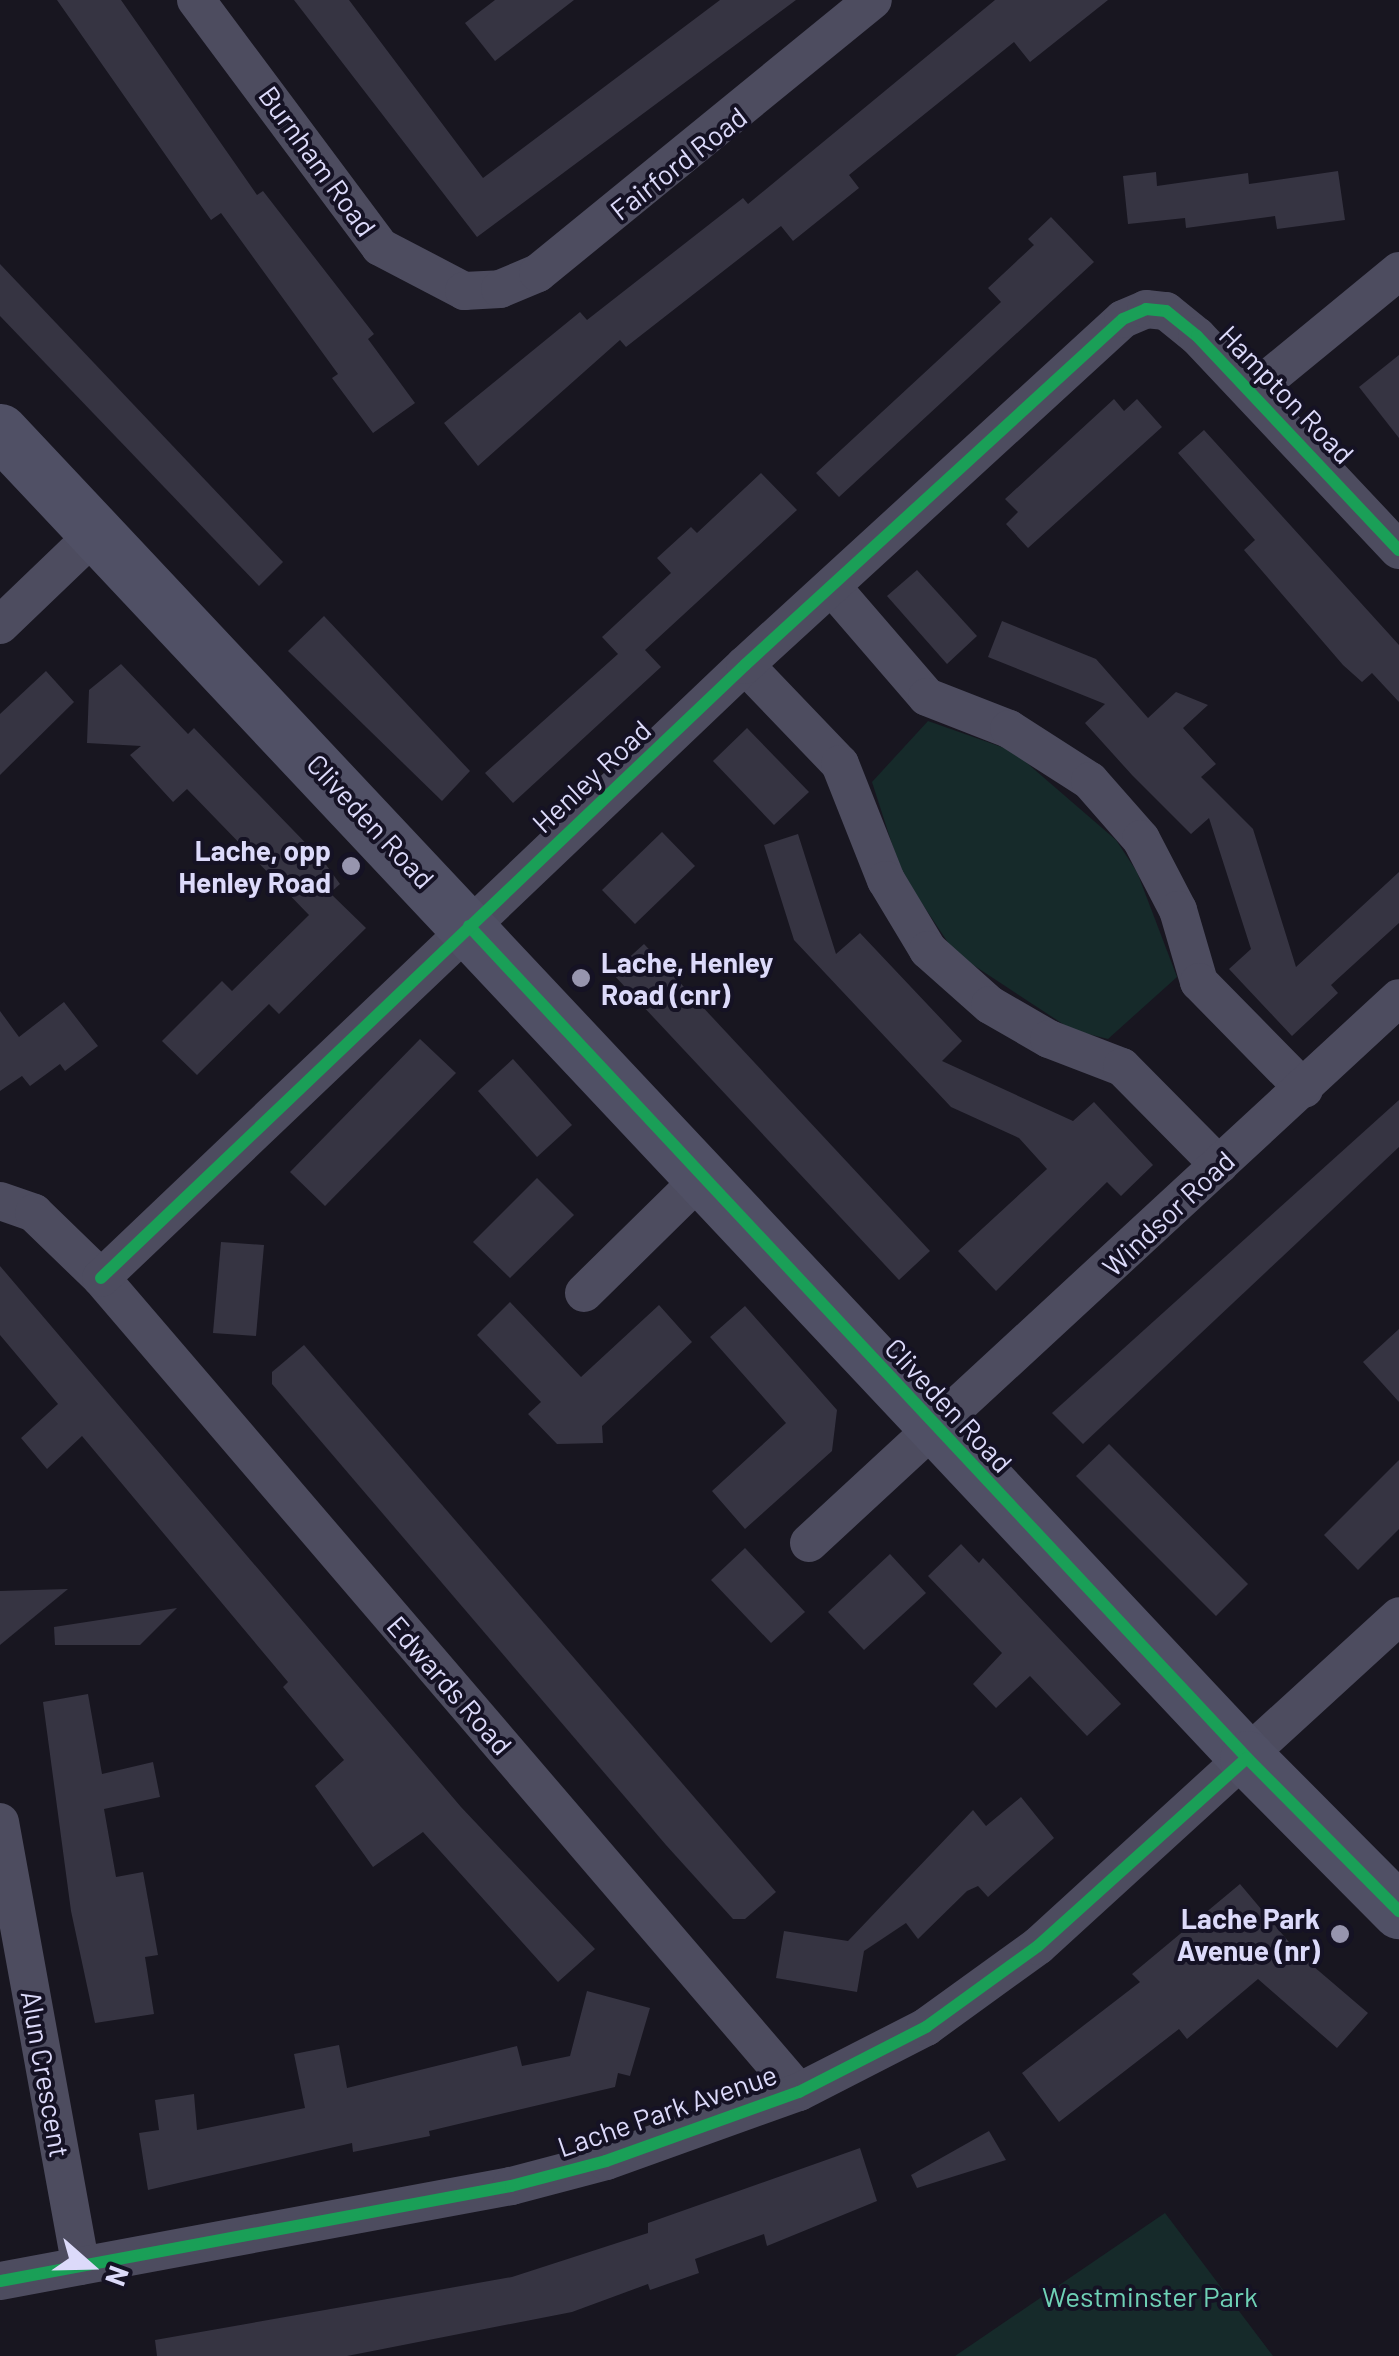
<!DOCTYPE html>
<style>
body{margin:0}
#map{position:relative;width:1399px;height:2356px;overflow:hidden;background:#181620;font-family:Barlow,sans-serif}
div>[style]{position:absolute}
.green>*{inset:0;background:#162a2a}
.building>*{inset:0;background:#363442}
.street>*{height:38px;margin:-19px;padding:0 19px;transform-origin:19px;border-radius:19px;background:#4d4c5f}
.secondary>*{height:55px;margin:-27.5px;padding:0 27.5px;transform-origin:27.5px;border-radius:27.5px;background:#505065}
.cycleway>*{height:12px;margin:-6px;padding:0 6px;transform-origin:6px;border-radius:6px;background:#1a9f57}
.dots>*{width:28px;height:28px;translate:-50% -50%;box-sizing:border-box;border:5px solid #151224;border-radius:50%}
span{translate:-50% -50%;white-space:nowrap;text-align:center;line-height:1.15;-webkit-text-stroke:8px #151224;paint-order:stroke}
.street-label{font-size:28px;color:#dcdafa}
.poi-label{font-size:28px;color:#dcdafa;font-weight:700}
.right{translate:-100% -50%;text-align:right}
.left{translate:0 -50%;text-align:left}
.park-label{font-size:28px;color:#6fd1b6}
.north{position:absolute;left:40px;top:2216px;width:100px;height:100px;-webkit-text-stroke:8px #151224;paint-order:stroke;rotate:110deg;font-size:28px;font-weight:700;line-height:40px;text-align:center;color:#dcdafa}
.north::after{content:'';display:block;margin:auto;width:35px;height:45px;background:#dcdafa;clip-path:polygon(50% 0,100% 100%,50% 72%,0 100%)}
</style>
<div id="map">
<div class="green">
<div style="clip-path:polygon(928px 721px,1013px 751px,1116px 840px,1137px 872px,1177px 977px,1108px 1039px,1072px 1030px,955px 953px,901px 872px,872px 782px)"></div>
<div style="clip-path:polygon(1165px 2213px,1273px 2356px,955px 2356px)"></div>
</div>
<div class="building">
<div style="clip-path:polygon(57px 0,121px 0,257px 195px,263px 191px,374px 334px,368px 339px,415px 403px,373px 433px,332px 378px,338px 374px,221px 213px,211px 220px)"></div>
<div style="clip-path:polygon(294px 0,349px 0,483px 178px,720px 0,796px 0,477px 237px)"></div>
<div style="clip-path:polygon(495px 0,574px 0,495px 61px,465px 23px)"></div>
<div style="clip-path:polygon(995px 0,1108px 0,1030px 62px,1014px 42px,849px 175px,859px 188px,793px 241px,781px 226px,626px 347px,620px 340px,478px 466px,444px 423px,580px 312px,587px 320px,743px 198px,748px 204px)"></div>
<div style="clip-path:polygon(1338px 171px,1345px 220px,1277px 229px,1275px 216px,1186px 228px,1185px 218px,1128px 224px,1123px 176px,1156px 172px,1157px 186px,1248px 173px,1249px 184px)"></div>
<div style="clip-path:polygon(1051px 217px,1094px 262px,839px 497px,816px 473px,1001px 302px,988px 288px,1034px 245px,1028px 239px)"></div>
<div style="clip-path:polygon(0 264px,283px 562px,259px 586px,0 316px)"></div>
<div style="clip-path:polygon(1399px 355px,1399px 438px,1359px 387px)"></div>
<div style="clip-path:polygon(1114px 399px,1124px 411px,1137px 399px,1162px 427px,1028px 548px,1006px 524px,1018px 512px,1005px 499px)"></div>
<div style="clip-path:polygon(1204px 430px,1399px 645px,1399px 702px,1372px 673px,1362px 682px,1343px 665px,1244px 550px,1255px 540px,1178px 453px)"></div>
<div style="clip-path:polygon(761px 473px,797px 510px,645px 650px,661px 667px,513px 803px,485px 773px,618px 654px,602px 637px,671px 573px,657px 558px,691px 527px,697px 533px)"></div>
<div style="clip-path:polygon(917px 570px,977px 636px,947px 664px,887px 596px)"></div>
<div style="clip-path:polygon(324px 616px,470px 771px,442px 801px,288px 651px)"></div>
<div style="clip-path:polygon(1002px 621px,1096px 659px,1148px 718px,1176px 692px,1208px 705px,1183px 728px,1216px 764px,1201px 777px,1253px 829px,1296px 967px,1399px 872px,1399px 923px,1331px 985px,1338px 993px,1292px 1036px,1229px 969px,1251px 949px,1209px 818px,1191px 834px,1132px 775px,1085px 723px,1105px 704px,988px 657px)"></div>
<div style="clip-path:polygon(121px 664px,188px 734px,194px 728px,324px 862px,340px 884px,330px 893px,366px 928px,279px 1014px,269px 1004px,197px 1075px,162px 1041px,222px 981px,232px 991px,309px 915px,187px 789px,173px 802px,130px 755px,141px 746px,87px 743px,89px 690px)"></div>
<div style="clip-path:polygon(46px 671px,74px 702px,0 775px,0 714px)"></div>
<div style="clip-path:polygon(747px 728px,809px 792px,774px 825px,713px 761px)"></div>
<div style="clip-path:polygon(662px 832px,695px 866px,635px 924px,602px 890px)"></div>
<div style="clip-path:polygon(798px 834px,836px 954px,860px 933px,962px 1041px,942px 1061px,1073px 1121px,1094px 1102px,1153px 1165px,1121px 1196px,1107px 1182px,996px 1291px,958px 1251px,1047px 1169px,1019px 1138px,951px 1107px,794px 940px,764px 845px)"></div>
<div style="clip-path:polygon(644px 944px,930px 1251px,899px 1280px,612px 973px)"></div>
<div style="clip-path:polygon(64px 1002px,98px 1046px,65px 1071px,60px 1064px,30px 1086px,22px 1076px,0 1091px,0 1011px,19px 1037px)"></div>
<div style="clip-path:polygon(420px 1039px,456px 1073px,325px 1206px,290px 1172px)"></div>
<div style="clip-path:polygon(513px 1059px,572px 1125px,537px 1157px,478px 1091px)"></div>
<div style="clip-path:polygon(1399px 1100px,1399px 1147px,1083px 1444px,1052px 1413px)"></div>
<div style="clip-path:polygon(537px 1178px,574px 1215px,510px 1278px,473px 1242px)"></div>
<div style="clip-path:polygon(221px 1242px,264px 1245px,256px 1336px,213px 1333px)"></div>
<div style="clip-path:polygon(0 1266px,461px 1807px,595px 1949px,558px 1982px,423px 1832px,373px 1867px,315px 1786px,344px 1760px,283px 1687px,288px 1682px,82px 1436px,47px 1469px,21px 1438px,58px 1404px,0 1335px)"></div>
<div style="clip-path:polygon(510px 1302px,581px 1377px,659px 1305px,692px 1342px,602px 1426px,603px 1443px,557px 1444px,528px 1414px,541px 1402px,477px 1335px)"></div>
<div style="clip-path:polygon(745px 1306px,837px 1410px,832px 1451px,745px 1529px,712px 1491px,786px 1423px,710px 1337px)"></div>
<div style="clip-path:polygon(1399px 1329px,1399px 1402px,1363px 1362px)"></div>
<div style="clip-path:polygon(304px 1345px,776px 1892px,745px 1919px,733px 1919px,666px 1845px,272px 1384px,272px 1372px)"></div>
<div style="clip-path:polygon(1109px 1444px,1248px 1584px,1216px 1616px,1076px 1476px)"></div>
<div style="clip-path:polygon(1399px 1460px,1399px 1529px,1358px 1570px,1324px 1535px)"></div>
<div style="clip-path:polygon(961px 1544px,979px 1563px,983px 1558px,1121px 1704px,1087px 1736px,1030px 1676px,996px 1708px,973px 1684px,1002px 1653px,928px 1576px)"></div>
<div style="clip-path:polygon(745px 1548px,805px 1612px,771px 1643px,711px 1580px)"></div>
<div style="clip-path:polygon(890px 1554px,926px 1593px,864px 1650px,828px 1612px)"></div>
<div style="clip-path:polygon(68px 1589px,0 1645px,0 1591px)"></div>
<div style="clip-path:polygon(177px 1608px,140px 1645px,55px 1645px,54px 1627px)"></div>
<div style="clip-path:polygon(88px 1694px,102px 1774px,153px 1762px,160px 1797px,104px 1809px,116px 1877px,143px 1872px,158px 1955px,145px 1957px,154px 2014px,95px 2023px,71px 1911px,43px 1702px)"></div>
<div style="clip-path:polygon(1021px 1797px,1054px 1838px,988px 1897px,978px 1886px,967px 1891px,918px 1939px,906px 1923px,864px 1951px,857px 1992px,776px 1978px,784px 1931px,848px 1941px,973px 1810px,986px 1826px)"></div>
<div style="clip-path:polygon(1240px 1884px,1299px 1954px,1368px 2013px,1337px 2048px,1258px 1979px,1187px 2039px,1179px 2029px,1059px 2122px,1022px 2073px,1140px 1982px,1132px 1974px)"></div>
<div style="clip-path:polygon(587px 1991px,650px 2008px,630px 2076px,618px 2073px,615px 2087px,429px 2131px,430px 2136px,353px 2152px,352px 2143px,148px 2190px,139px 2133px,159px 2130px,155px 2100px,194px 2094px,197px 2130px,305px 2108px,294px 2054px,339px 2045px,347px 2088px,517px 2046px,522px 2066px,570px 2056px)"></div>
<div style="clip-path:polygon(989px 2131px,1006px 2160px,917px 2188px,911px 2175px)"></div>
<div style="clip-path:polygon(860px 2148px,877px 2201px,767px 2246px,764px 2234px,695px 2259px,699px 2273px,650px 2290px,648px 2284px,572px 2312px,347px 2356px,157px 2356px,155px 2340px,512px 2277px,648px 2233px,648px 2223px)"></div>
</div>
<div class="street">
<div style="left:196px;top:0;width:308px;rotate:53.3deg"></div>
<div style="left:380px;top:247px;width:95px;rotate:27.6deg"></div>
<div style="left:464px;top:291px;width:36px;rotate:-3deg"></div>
<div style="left:500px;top:289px;width:41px;rotate:-22.8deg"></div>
<div style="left:538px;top:273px;width:432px;rotate:-39.2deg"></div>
<div style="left:1253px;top:391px;width:189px;rotate:-39.4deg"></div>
<div style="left:832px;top:587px;width:145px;rotate:49.2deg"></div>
<div style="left:927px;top:697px;width:88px;rotate:21.3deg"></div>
<div style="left:1009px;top:729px;width:96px;rotate:32.7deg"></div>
<div style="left:1090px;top:781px;width:77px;rotate:48.7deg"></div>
<div style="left:1141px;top:839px;width:80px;rotate:62.5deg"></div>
<div style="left:1178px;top:910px;width:75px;rotate:73.7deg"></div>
<div style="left:1199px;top:982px;width:150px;rotate:45.5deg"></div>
<div style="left:0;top:625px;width:133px;rotate:-43.8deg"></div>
<div style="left:745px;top:665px;width:137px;rotate:46.2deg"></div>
<div style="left:840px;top:764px;width:125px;rotate:68.4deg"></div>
<div style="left:886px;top:880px;width:82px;rotate:59deg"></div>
<div style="left:928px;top:950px;width:83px;rotate:41.6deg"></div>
<div style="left:990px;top:1005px;width:68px;rotate:30deg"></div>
<div style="left:1049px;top:1039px;width:78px;rotate:21deg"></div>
<div style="left:1122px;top:1067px;width:138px;rotate:45.3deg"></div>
<div style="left:0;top:1201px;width:36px;rotate:19deg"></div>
<div style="left:34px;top:1213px;width:93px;rotate:44.1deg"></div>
<div style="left:101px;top:1278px;width:1072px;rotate:49.39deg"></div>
<div style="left:101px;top:1278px;width:889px;rotate:-43.59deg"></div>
<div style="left:745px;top:665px;width:512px;rotate:-42.47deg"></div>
<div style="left:1123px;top:319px;width:25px;rotate:-23deg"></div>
<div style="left:1146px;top:309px;width:20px;rotate:6deg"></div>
<div style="left:1166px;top:311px;width:40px;rotate:39deg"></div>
<div style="left:1197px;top:336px;width:294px;rotate:46.7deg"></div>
<div style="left:584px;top:1293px;width:163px;rotate:-44.5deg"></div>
<div style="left:809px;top:1543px;width:803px;rotate:-42.73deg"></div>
<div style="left:0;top:1822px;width:451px;rotate:79.7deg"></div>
<div style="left:0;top:2281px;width:520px;rotate:-10.53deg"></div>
<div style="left:511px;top:2186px;width:98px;rotate:-14.7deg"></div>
<div style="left:606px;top:2161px;width:205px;rotate:-19.7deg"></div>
<div style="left:799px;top:2092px;width:143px;rotate:-27.1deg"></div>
<div style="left:926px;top:2027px;width:138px;rotate:-35.9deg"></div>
<div style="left:1038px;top:1946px;width:489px;rotate:-42.4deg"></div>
</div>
<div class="secondary">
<div style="left:0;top:431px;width:1821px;rotate:46.78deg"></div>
<div style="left:1247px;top:1758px;width:216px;rotate:45.2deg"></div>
</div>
<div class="cycleway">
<div style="left:469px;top:926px;width:1139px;rotate:46.92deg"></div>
<div style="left:1247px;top:1758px;width:216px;rotate:45.2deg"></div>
<div style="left:101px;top:1278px;width:889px;rotate:-43.59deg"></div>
<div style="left:745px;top:665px;width:512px;rotate:-42.47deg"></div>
<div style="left:1123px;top:319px;width:25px;rotate:-23deg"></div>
<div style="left:1146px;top:309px;width:20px;rotate:6deg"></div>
<div style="left:1166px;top:311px;width:40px;rotate:39deg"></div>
<div style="left:1197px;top:336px;width:294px;rotate:46.7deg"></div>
<div style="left:0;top:2281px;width:520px;rotate:-10.53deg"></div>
<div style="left:511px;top:2186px;width:98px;rotate:-14.7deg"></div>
<div style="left:606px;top:2161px;width:205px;rotate:-19.7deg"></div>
<div style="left:799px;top:2092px;width:143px;rotate:-27.1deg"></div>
<div style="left:926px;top:2027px;width:138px;rotate:-35.9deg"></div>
<div style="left:1038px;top:1946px;width:281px;rotate:-42deg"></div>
</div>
<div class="dots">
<div style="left:351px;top:866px;background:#9795ae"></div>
<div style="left:581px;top:978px;background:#9795ae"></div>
<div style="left:1340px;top:1934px;background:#9795ae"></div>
</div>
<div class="street-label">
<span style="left:318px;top:161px;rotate:54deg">Burnham Road</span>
<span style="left:678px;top:163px;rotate:-38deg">Fairford Road</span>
<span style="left:1287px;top:394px;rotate:46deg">Hampton Road</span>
<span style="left:591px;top:776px;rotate:-43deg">Henley Road</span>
<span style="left:371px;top:821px;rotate:47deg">Cliveden Road</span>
<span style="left:1168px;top:1213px;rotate:-43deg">Windsor Road</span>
<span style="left:949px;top:1405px;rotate:47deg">Cliveden Road</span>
<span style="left:450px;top:1685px;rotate:49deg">Edwards Road</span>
<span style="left:46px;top:2074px;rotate:80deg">Alun Crescent</span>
<span style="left:667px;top:2110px;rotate:-19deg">Lache Park Avenue</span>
</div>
<div class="poi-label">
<span class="right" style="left:331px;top:866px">Lache, opp<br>Henley Road</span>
<span class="left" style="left:601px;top:978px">Lache, Henley<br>Road (cnr)</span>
<span class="right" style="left:1320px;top:1934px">Lache Park<br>Avenue (nr)</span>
</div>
<div class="park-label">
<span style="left:1150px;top:2296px">Westminster Park</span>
</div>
<div class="north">N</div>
</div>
